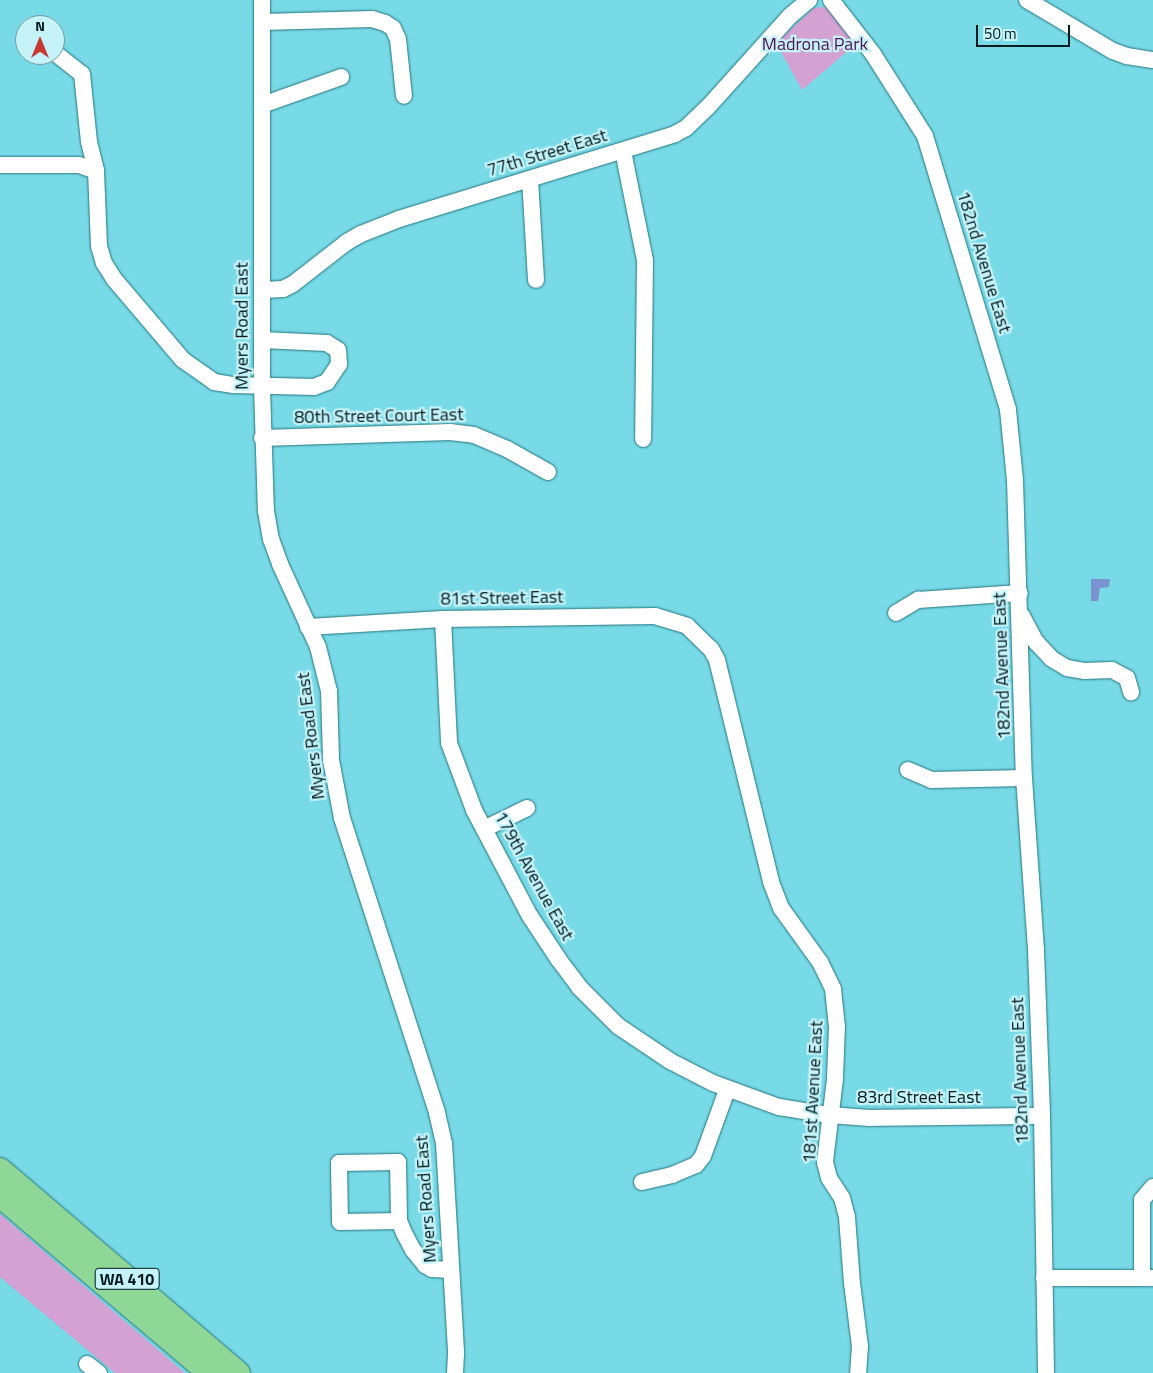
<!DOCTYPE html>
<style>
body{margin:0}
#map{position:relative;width:1153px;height:1373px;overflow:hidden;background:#78dae7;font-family:"Titillium Web",sans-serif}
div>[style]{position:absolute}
.green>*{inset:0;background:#d3a1d2}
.water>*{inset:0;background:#7a93d0}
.roads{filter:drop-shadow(0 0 1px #27757e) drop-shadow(0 0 1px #27757e)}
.minor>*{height:16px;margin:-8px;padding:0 8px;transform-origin:8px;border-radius:8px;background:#fff}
.highway>*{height:24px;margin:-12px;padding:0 12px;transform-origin:12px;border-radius:12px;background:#8fd796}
span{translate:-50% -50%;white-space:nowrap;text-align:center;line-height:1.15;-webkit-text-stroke:4.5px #c5f3f9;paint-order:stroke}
.shield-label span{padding:1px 4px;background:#c5f3f9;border:1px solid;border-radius:4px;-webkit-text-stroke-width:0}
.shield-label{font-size:16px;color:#001a1e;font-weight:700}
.park-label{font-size:18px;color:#521254}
.street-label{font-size:18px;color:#001a1e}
.north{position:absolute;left:15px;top:15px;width:50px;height:50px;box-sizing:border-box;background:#c5f3f9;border:1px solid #769ca1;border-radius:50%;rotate:0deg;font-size:14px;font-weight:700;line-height:20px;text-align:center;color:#001a1e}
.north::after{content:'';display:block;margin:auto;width:18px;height:22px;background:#c73934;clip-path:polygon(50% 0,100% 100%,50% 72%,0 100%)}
.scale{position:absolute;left:976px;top:25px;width:94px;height:22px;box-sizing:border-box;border:2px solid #001a1e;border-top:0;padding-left:6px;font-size:15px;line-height:18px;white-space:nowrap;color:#001a1e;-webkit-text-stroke:4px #c5f3f9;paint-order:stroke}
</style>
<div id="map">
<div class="green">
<div style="clip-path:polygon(823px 7px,829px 8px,857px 43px,802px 90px,776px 43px,814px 8px)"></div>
<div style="clip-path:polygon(0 1214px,185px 1373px,115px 1373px,0 1277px)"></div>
</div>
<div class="water">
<div style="clip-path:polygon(1091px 579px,1110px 579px,1109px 587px,1100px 588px,1098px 601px,1091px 601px)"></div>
</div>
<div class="roads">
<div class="minor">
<div style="left:262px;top:0;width:387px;rotate:90deg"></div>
<div style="left:262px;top:387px;width:124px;rotate:88.2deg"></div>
<div style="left:266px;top:511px;width:28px;rotate:80deg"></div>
<div style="left:271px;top:539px;width:27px;rotate:70deg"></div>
<div style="left:280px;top:564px;width:91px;rotate:65.4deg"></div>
<div style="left:318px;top:647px;width:45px;rotate:76deg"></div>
<div style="left:329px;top:691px;width:69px;rotate:88.3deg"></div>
<div style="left:331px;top:760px;width:59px;rotate:79.3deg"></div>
<div style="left:342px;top:818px;width:310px;rotate:72.1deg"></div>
<div style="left:437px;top:1113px;width:31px;rotate:77deg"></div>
<div style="left:444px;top:1143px;width:211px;rotate:86.7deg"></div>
<div style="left:456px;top:1354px;width:19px;rotate:93deg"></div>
<div style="left:831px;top:0;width:68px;rotate:52.1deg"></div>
<div style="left:873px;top:54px;width:97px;rotate:57.6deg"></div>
<div style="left:925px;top:136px;width:286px;rotate:73.1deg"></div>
<div style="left:1008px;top:410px;width:70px;rotate:84.3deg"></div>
<div style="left:1015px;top:480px;width:298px;rotate:88.3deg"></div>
<div style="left:1024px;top:778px;width:172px;rotate:86deg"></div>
<div style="left:1036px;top:950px;width:166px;rotate:87.9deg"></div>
<div style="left:1042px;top:1116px;width:257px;rotate:89.1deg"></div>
<div style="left:1027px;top:0;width:100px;rotate:30.7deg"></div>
<div style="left:1113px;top:51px;width:15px;rotate:20deg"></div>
<div style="left:1127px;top:56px;width:26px;rotate:9deg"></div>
<div style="left:262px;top:22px;width:110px;rotate:-1.6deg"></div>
<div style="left:372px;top:19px;width:14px;rotate:17deg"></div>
<div style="left:385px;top:23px;width:9px;rotate:32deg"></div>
<div style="left:393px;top:28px;width:12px;rotate:66deg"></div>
<div style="left:398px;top:39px;width:57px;rotate:84deg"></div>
<div style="left:55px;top:53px;width:34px;rotate:38deg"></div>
<div style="left:82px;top:74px;width:68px;rotate:84.1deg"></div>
<div style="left:89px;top:142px;width:30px;rotate:76deg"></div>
<div style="left:96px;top:171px;width:75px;rotate:87.7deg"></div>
<div style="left:99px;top:246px;width:18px;rotate:74deg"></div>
<div style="left:104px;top:263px;width:19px;rotate:58deg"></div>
<div style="left:114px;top:279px;width:106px;rotate:49.6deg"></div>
<div style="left:183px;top:360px;width:38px;rotate:35deg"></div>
<div style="left:214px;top:382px;width:20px;rotate:9deg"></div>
<div style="left:234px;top:385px;width:80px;rotate:1.4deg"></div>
<div style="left:314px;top:387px;width:14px;rotate:-21deg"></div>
<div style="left:327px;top:382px;width:22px;rotate:-56deg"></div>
<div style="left:339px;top:364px;width:14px;rotate:-94deg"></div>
<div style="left:338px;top:350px;width:13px;rotate:-148deg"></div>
<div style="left:327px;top:343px;width:65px;rotate:-177.4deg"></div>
<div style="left:262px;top:105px;width:84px;rotate:-19.5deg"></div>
<div style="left:623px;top:151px;width:111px;rotate:78.6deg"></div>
<div style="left:645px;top:260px;width:179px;rotate:90.6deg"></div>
<div style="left:0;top:165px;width:79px"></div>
<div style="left:79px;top:165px;width:18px;rotate:19deg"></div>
<div style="left:530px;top:179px;width:101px;rotate:86.6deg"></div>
<div style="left:263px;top:290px;width:20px;rotate:-3deg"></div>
<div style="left:283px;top:289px;width:11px;rotate:-27deg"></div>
<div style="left:293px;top:284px;width:68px;rotate:-37.9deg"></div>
<div style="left:347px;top:242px;width:16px;rotate:-30deg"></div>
<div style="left:361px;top:234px;width:41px;rotate:-21.5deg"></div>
<div style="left:399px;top:219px;width:289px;rotate:-17.1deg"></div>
<div style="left:675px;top:134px;width:13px;rotate:-29deg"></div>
<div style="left:686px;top:128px;width:30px;rotate:-44deg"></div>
<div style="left:708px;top:107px;width:122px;rotate:-48deg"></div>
<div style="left:790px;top:16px;width:25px;rotate:-40deg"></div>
<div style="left:262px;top:438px;width:188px;rotate:-1.8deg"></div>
<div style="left:450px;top:432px;width:24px;rotate:7deg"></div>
<div style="left:474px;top:435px;width:36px;rotate:23deg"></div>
<div style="left:507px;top:449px;width:47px;rotate:29.3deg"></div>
<div style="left:896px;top:613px;width:26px;rotate:-31deg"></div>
<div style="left:918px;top:600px;width:102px;rotate:-3.9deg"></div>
<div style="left:1022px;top:616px;width:30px;rotate:62deg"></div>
<div style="left:1036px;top:642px;width:23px;rotate:47deg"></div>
<div style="left:1052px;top:659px;width:17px;rotate:31deg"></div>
<div style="left:1067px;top:668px;width:17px;rotate:10deg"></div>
<div style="left:1084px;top:671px;width:28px;rotate:-2deg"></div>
<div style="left:1112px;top:670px;width:17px;rotate:28deg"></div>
<div style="left:1127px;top:678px;width:15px;rotate:74deg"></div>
<div style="left:443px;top:619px;width:124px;rotate:87.2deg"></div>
<div style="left:449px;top:743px;width:72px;rotate:69.5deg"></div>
<div style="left:474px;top:810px;width:120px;rotate:62.2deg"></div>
<div style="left:530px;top:916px;width:53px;rotate:56.6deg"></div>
<div style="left:559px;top:960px;width:34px;rotate:53deg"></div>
<div style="left:579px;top:987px;width:55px;rotate:45deg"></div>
<div style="left:618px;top:1026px;width:63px;rotate:33.9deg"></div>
<div style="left:670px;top:1061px;width:48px;rotate:27.1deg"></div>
<div style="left:713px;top:1083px;width:70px;rotate:20deg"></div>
<div style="left:779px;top:1107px;width:51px;rotate:9.1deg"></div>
<div style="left:829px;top:1115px;width:41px;rotate:4.2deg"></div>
<div style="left:870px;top:1118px;width:172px;rotate:-0.7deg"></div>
<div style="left:308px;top:627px;width:135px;rotate:-3.4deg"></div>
<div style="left:443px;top:619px;width:212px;rotate:-0.8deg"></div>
<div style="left:655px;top:616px;width:34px;rotate:17deg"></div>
<div style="left:687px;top:626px;width:33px;rotate:44deg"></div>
<div style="left:711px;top:649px;width:13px;rotate:61deg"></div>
<div style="left:717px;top:660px;width:228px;rotate:76.3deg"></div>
<div style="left:771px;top:882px;width:28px;rotate:69deg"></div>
<div style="left:781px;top:908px;width:67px;rotate:54.2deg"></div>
<div style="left:820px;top:962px;width:30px;rotate:64deg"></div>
<div style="left:833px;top:989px;width:37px;rotate:84deg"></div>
<div style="left:837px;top:1026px;width:53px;rotate:92.2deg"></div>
<div style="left:835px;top:1079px;width:84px;rotate:96.9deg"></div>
<div style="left:825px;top:1162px;width:16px;rotate:76deg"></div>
<div style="left:829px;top:1178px;width:24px;rotate:57deg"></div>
<div style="left:842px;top:1198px;width:20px;rotate:75deg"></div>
<div style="left:847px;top:1217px;width:66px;rotate:85.7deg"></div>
<div style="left:852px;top:1283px;width:64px;rotate:82.8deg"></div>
<div style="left:860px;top:1346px;width:27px;rotate:94deg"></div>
<div style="left:908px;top:770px;width:26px;rotate:23deg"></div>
<div style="left:932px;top:780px;width:92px;rotate:-1.2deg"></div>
<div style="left:484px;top:829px;width:48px;rotate:-26deg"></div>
<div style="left:642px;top:1182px;width:31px;rotate:-13deg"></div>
<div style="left:672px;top:1175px;width:26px;rotate:-23deg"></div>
<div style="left:696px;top:1165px;width:11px;rotate:-52deg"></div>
<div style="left:703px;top:1156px;width:70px;rotate:-70deg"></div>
<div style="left:399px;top:1221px;width:59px;rotate:179deg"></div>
<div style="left:340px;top:1222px;width:59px;rotate:-91deg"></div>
<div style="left:339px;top:1163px;width:59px;rotate:-1deg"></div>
<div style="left:398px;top:1162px;width:59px;rotate:89deg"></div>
<div style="left:399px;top:1221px;width:13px;rotate:67deg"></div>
<div style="left:404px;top:1233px;width:19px;rotate:62deg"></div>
<div style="left:413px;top:1250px;width:19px;rotate:51deg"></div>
<div style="left:425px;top:1265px;width:8px;rotate:30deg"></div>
<div style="left:432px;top:1269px;width:19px;rotate:3deg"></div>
<div style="left:1044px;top:1278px;width:109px"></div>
<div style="left:1142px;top:1278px;width:78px;rotate:-90deg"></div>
<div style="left:1142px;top:1200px;width:17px;rotate:-50deg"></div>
<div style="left:87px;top:1364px;width:15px;rotate:37deg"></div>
</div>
<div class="highway">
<div style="left:0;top:1170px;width:313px;rotate:40.5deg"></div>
<div style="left:0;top:1195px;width:275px;rotate:40.3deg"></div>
</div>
</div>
<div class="shield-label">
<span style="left:127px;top:1279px">WA 410</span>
</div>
<div class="park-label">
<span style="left:815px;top:44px">Madrona Park</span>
</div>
<div class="street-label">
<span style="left:547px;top:153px;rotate:-17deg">77th Street East</span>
<span style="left:984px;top:262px;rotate:73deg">182nd Avenue East</span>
<span style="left:242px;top:326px;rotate:-90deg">Myers Road East</span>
<span style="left:379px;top:416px;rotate:-1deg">80th Street Court East</span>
<span style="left:502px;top:598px;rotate:-1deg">81st Street East</span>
<span style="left:1002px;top:666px;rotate:-92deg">182nd Avenue East</span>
<span style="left:311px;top:736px;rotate:-97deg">Myers Road East</span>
<span style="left:534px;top:876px;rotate:61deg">179th Avenue East</span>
<span style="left:1020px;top:1071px;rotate:-92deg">182nd Avenue East</span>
<span style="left:813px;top:1092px;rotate:-87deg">181st Avenue East</span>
<span style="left:919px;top:1097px">83rd Street East</span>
<span style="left:426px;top:1199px;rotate:-94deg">Myers Road East</span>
</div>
<div class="north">N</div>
<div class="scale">50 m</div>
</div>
